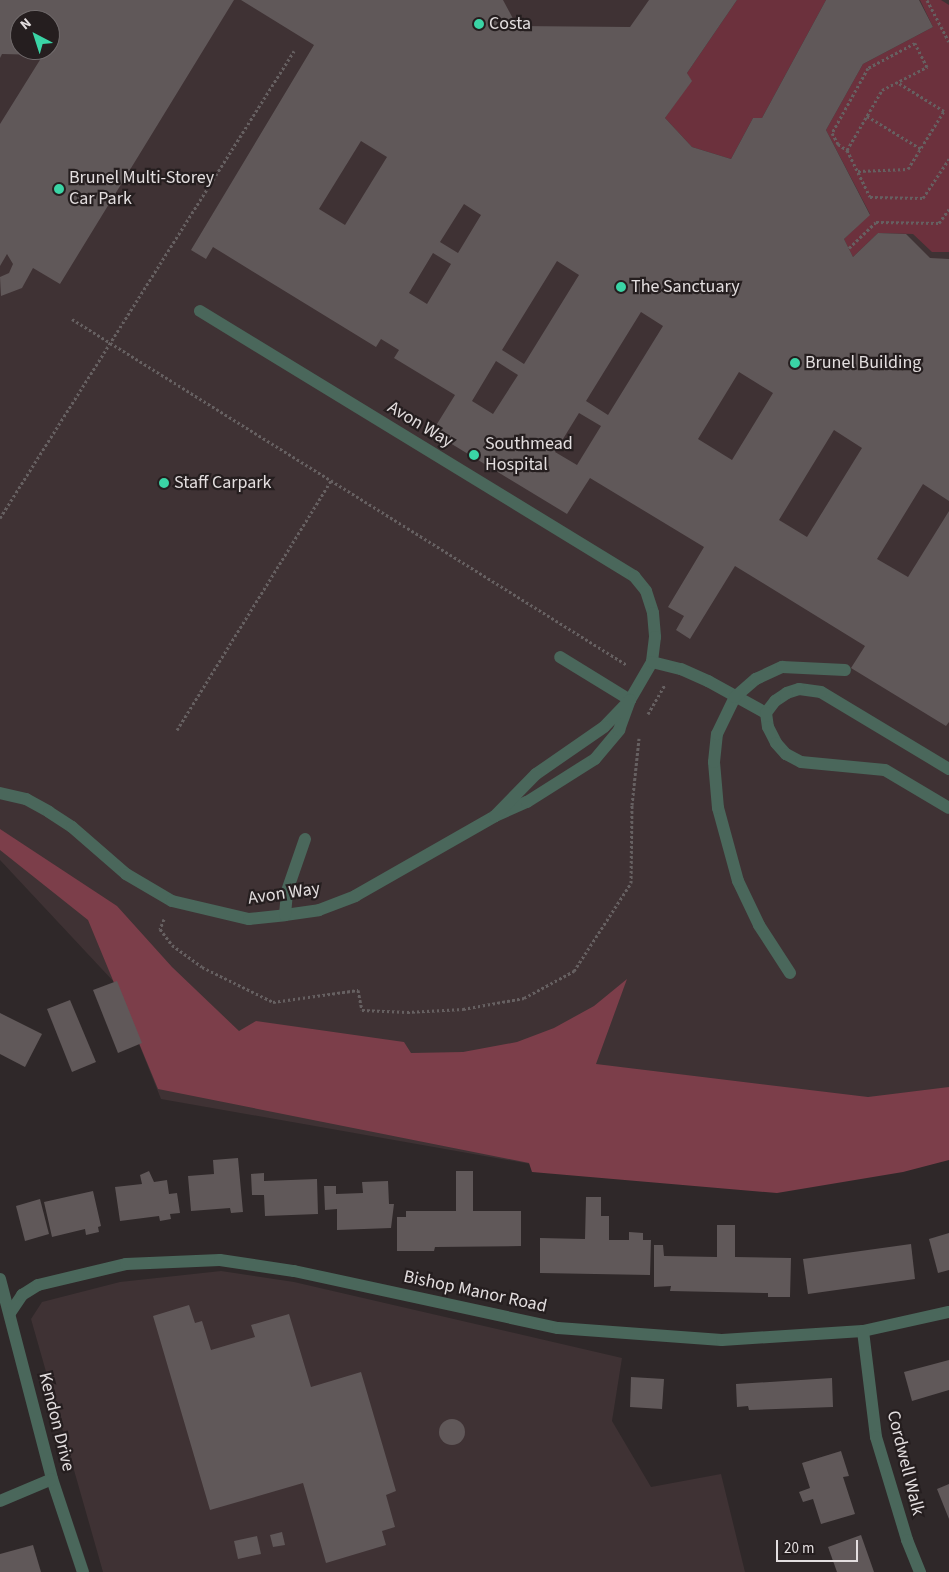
<!DOCTYPE html>
<style>
body{margin:0}
#map{position:relative;width:949px;height:1572px;overflow:hidden;background:#2f2829;font-family:"Source Sans 3",sans-serif}
div>[style]{position:absolute}
.built>*{inset:0;background:#3f3234}
.green>*{inset:0;background:#6c313d}
.forest>*{inset:0;background:#7c3e4a}
.building>*{inset:0;background:#605859}
.round{border-radius:50%}
.path>*{height:3px;margin-top:-1.5px;transform-origin:0;background:repeating-linear-gradient(90deg,#666061 0 2.5px,transparent 0 5px)}
.minor>*{height:12px;margin:-6px;padding:0 6px;transform-origin:6px;border-radius:6px;background:#4a675b}
.dots>*{width:14px;height:14px;translate:-50% -50%;box-sizing:border-box;border:2px solid #251e1f;border-radius:50%}
span{translate:-50% -50%;white-space:nowrap;text-align:center;line-height:1.15;-webkit-text-stroke:4.5px #251e1f;paint-order:stroke}
.poi-label{font-size:18px;color:#e3dedf}
.left{translate:0 -50%;text-align:left}
.street-label{font-size:18px;color:#e3dedf}
.north{position:absolute;left:10px;top:10px;width:50px;height:50px;box-sizing:border-box;background:#251e1f;border:1px solid #716b6c;border-radius:50%;rotate:320deg;font-size:14px;font-weight:700;line-height:20px;text-align:center;color:#e3dedf}
.north::after{content:'';display:block;margin:auto;width:18px;height:22px;background:#3ad4a5;clip-path:polygon(50% 0,100% 100%,50% 72%,0 100%)}
.scale{position:absolute;left:776px;top:1540px;width:82px;height:22px;box-sizing:border-box;border:2px solid #e3dedf;border-top:0;padding-left:6px;font-size:15px;line-height:18px;white-space:nowrap;color:#e3dedf;-webkit-text-stroke:4px #251e1f;paint-order:stroke}
</style>
<div id="map">
<div class="built">
<div style="clip-path:polygon(evenodd,0 0,949px 0,949px 1133px,570px 1171px,161px 1099px,114px 982px,0 860px,0 0,20px 20px,50px 20px,50px 50px,20px 50px,20px 20px)"></div>
<div style="clip-path:polygon(221px 1271px,294px 1282px,622px 1358px,612px 1421px,651px 1487px,721px 1474px,745px 1572px,103px 1572px,31px 1319px,42px 1302px,120px 1282px)"></div>
</div>
<div class="green">
<div style="clip-path:polygon(737px 0,826px 0,762px 118px,753px 118px,731px 159px,692px 147px,665px 118px,691px 81px,687px 73px)"></div>
<div style="clip-path:polygon(920px 0,941px 0,949px 5px,949px 252px,932px 252px,913px 234px,878px 233px,853px 257px,844px 239px,870px 214px,826px 130px,863px 64px,933px 27px)"></div>
</div>
<div class="forest">
<div style="clip-path:polygon(0 829px,117px 906px,172px 967px,239px 1031px,256px 1021px,404px 1042px,411px 1053px,463px 1052px,517px 1042px,554px 1028px,594px 1006px,627px 979px,596px 1064px,868px 1097px,949px 1087px,949px 1160px,903px 1172px,777px 1193px,532px 1172px,529px 1163px,158px 1089px,88px 920px,0 850px)"></div>
</div>
<div class="building">
<div style="clip-path:polygon(evenodd,0 0,234px 0,60px 284px,33px 268px,22px 288px,1px 296px,0 277px,9px 273px,13px 264px,7px 254px,0 266px,0 124px,43px 55px,2px 54px,0 58px,0 0,20px 20px,50px 20px,50px 50px,20px 50px,20px 20px)"></div>
<div style="clip-path:polygon(evenodd,241px 0,503px 0,517px 26px,630px 27px,649px 0,737px 0,687px 73px,692px 81px,665px 118px,692px 147px,731px 159px,753px 118px,762px 118px,826px 0,919px 0,933px 27px,863px 64px,826px 130px,870px 215px,844px 239px,853px 257px,878px 233px,906px 234px,930px 258px,949px 259px,949px 501px,923px 484px,877px 559px,908px 577px,949px 511px,949px 722px,946px 726px,851px 668px,865px 646px,735px 566px,690px 639px,676px 630px,684px 616px,668px 607px,704px 547px,590px 478px,567px 514px,432px 432px,455px 395px,394px 358px,399px 350px,381px 339px,376px 347px,213px 247px,206px 259px,191px 250px,314px 45px,241px 0,361px 141px,387px 157px,345px 225px,319px 209px,361px 141px,241px 0,464px 204px,481px 215px,458px 253px,440px 242px,464px 204px,241px 0,433px 253px,451px 264px,427px 304px,409px 293px,433px 253px,241px 0,557px 261px,579px 275px,524px 364px,502px 350px,557px 261px,241px 0,641px 312px,663px 326px,608px 415px,586px 401px,641px 312px,241px 0,496px 361px,518px 375px,493px 414px,472px 401px,496px 361px,241px 0,739px 372px,773px 393px,732px 460px,698px 439px,739px 372px,241px 0,579px 413px,601px 426px,577px 465px,555px 452px,579px 413px,241px 0,834px 430px,862px 448px,807px 537px,779px 520px,834px 430px)"></div>
<div style="clip-path:polygon(117px 981px,142px 1043px,118px 1053px,93px 990px)"></div>
<div style="clip-path:polygon(70px 1000px,96px 1062px,72px 1072px,47px 1009px)"></div>
<div style="clip-path:polygon(0 1013px,42px 1034px,25px 1067px,0 1054px)"></div>
<div style="clip-path:polygon(238px 1158px,243px 1212px,231px 1213px,230px 1208px,191px 1211px,188px 1176px,214px 1174px,213px 1160px)"></div>
<div style="clip-path:polygon(149px 1171px,154px 1182px,167px 1180px,169px 1194px,177px 1193px,180px 1213px,170px 1214px,171px 1219px,160px 1221px,159px 1216px,120px 1221px,115px 1187px,142px 1184px,140px 1175px)"></div>
<div style="clip-path:polygon(456px 1171px,473px 1171px,473px 1211px,521px 1211px,521px 1246px,435px 1247px,434px 1251px,397px 1251px,397px 1217px,406px 1217px,406px 1211px,456px 1211px)"></div>
<div style="clip-path:polygon(264px 1173px,264px 1181px,317px 1179px,318px 1214px,265px 1216px,264px 1195px,252px 1195px,251px 1174px)"></div>
<div style="clip-path:polygon(388px 1181px,389px 1204px,394px 1204px,391px 1228px,337px 1230px,337px 1209px,325px 1210px,324px 1186px,336px 1186px,336px 1194px,363px 1193px,362px 1182px)"></div>
<div style="clip-path:polygon(93px 1191px,101px 1226px,98px 1227px,99px 1232px,86px 1235px,85px 1229px,52px 1237px,44px 1202px)"></div>
<div style="clip-path:polygon(586px 1197px,601px 1197px,601px 1216px,609px 1216px,609px 1240px,629px 1240px,629px 1232px,643px 1233px,643px 1240px,651px 1240px,650px 1275px,540px 1273px,540px 1238px,585px 1239px)"></div>
<div style="clip-path:polygon(40px 1199px,49px 1234px,25px 1241px,16px 1206px)"></div>
<div style="clip-path:polygon(717px 1225px,735px 1225px,735px 1257px,791px 1258px,790px 1297px,768px 1297px,768px 1293px,670px 1291px,671px 1286px,654px 1287px,654px 1245px,663px 1245px,664px 1256px,717px 1257px)"></div>
<div style="clip-path:polygon(949px 1233px,949px 1270px,938px 1273px,929px 1239px)"></div>
<div style="clip-path:polygon(911px 1244px,915px 1279px,808px 1294px,803px 1259px)"></div>
<div style="clip-path:polygon(189px 1305px,195px 1323px,202px 1321px,211px 1350px,255px 1337px,251px 1325px,289px 1314px,311px 1387px,361px 1372px,396px 1491px,386px 1495px,395px 1527px,382px 1531px,386px 1545px,326px 1563px,303px 1483px,210px 1510px,153px 1316px)"></div>
<div style="clip-path:polygon(949px 1360px,949px 1390px,912px 1401px,904px 1372px)"></div>
<div style="clip-path:polygon(631px 1377px,664px 1379px,662px 1409px,630px 1407px)"></div>
<div style="clip-path:polygon(832px 1378px,833px 1407px,749px 1410px,748px 1406px,737px 1407px,736px 1384px)"></div>
<div class="round" style="left:439px;top:1419px;width:26px;height:26px"></div>
<div style="clip-path:polygon(841px 1451px,849px 1476px,843px 1477px,855px 1514px,821px 1524px,813px 1499px,803px 1502px,799px 1492px,810px 1488px,802px 1463px)"></div>
<div style="clip-path:polygon(949px 1484px,949px 1519px,937px 1489px)"></div>
<div style="clip-path:polygon(282px 1532px,285px 1545px,273px 1547px,270px 1535px)"></div>
<div style="clip-path:polygon(861px 1535px,874px 1572px,837px 1572px,828px 1547px)"></div>
<div style="clip-path:polygon(257px 1536px,261px 1554px,238px 1559px,234px 1541px)"></div>
<div style="clip-path:polygon(33px 1545px,41px 1572px,0 1572px,0 1554px)"></div>
</div>
<div class="path">
<div style="left:927px;top:0;width:47px;rotate:62.4deg"></div>
<div style="left:867px;top:116px;width:63px;rotate:31.4deg"></div>
<div style="left:847px;top:150px;width:69px;rotate:-59.7deg"></div>
<div style="left:882px;top:90px;width:51px;rotate:-27.1deg"></div>
<div style="left:927px;top:67px;width:27px;rotate:-117deg"></div>
<div style="left:915px;top:43px;width:53px;rotate:152deg"></div>
<div style="left:868px;top:68px;width:74px;rotate:119deg"></div>
<div style="left:832px;top:133px;width:13px;rotate:61deg"></div>
<div style="left:838px;top:144px;width:11px;rotate:34deg"></div>
<div style="left:847px;top:150px;width:52px;rotate:63.9deg"></div>
<div style="left:870px;top:197px;width:53px;rotate:1.1deg"></div>
<div style="left:923px;top:198px;width:47px;rotate:-56.3deg"></div>
<div style="left:858px;top:171px;width:50px;rotate:-2.3deg"></div>
<div style="left:908px;top:169px;width:68px;rotate:-58.2deg"></div>
<div style="left:944px;top:111px;width:55px;rotate:-148.3deg"></div>
<div style="left:849px;top:248px;width:37px;rotate:-44deg"></div>
<div style="left:876px;top:222px;width:63px;rotate:0.9deg"></div>
<div style="left:939px;top:223px;width:17px;rotate:-54deg"></div>
<div style="left:72px;top:319px;width:654px;rotate:31.94deg"></div>
<div style="left:0;top:518px;width:552px;rotate:-57.81deg"></div>
<div style="left:648px;top:714px;width:34px;rotate:-60deg"></div>
<div style="left:177px;top:730px;width:295px;rotate:-58.3deg"></div>
<div style="left:164px;top:919px;width:11px;rotate:112deg"></div>
<div style="left:160px;top:929px;width:20px;rotate:53deg"></div>
<div style="left:172px;top:945px;width:37px;rotate:36deg"></div>
<div style="left:202px;top:967px;width:79px;rotate:26.2deg"></div>
<div style="left:273px;top:1002px;width:86px;rotate:-8deg"></div>
<div style="left:358px;top:990px;width:20px;rotate:79deg"></div>
<div style="left:362px;top:1010px;width:45px;rotate:2.5deg"></div>
<div style="left:407px;top:1012px;width:56px;rotate:-3.1deg"></div>
<div style="left:463px;top:1009px;width:62px;rotate:-10.2deg"></div>
<div style="left:524px;top:998px;width:57px;rotate:-28.4deg"></div>
<div style="left:574px;top:971px;width:105px;rotate:-57.1deg"></div>
<div style="left:631px;top:883px;width:78px;rotate:-89.3deg"></div>
<div style="left:632px;top:805px;width:67px;rotate:-84deg"></div>
</div>
<div class="minor">
<div style="left:200px;top:311px;width:509px;rotate:31.41deg"></div>
<div style="left:634px;top:576px;width:19px;rotate:51deg"></div>
<div style="left:646px;top:591px;width:23px;rotate:72deg"></div>
<div style="left:653px;top:613px;width:24px;rotate:85deg"></div>
<div style="left:655px;top:637px;width:25px;rotate:97deg"></div>
<div style="left:652px;top:662px;width:44px;rotate:120.1deg"></div>
<div style="left:630px;top:700px;width:82px;rotate:-148.4deg"></div>
<div style="left:652px;top:662px;width:30px;rotate:14deg"></div>
<div style="left:681px;top:669px;width:30px;rotate:24deg"></div>
<div style="left:708px;top:681px;width:66px;rotate:28.9deg"></div>
<div style="left:949px;top:769px;width:149px;rotate:-149deg"></div>
<div style="left:821px;top:692px;width:22px;rotate:-172deg"></div>
<div style="left:799px;top:689px;width:13px;rotate:162deg"></div>
<div style="left:787px;top:693px;width:14px;rotate:146deg"></div>
<div style="left:775px;top:701px;width:15px;rotate:127deg"></div>
<div style="left:766px;top:713px;width:14px;rotate:82deg"></div>
<div style="left:768px;top:727px;width:18px;rotate:63deg"></div>
<div style="left:776px;top:743px;width:15px;rotate:48deg"></div>
<div style="left:786px;top:754px;width:17px;rotate:28deg"></div>
<div style="left:801px;top:762px;width:84px;rotate:5.4deg"></div>
<div style="left:885px;top:770px;width:74px;rotate:30.7deg"></div>
<div style="left:0;top:793px;width:27px;rotate:13deg"></div>
<div style="left:26px;top:799px;width:26px;rotate:29deg"></div>
<div style="left:49px;top:812px;width:27px;rotate:33deg"></div>
<div style="left:72px;top:827px;width:72px;rotate:41deg"></div>
<div style="left:126px;top:874px;width:53px;rotate:30.4deg"></div>
<div style="left:172px;top:901px;width:79px;rotate:13.2deg"></div>
<div style="left:249px;top:919px;width:36px;rotate:-6deg"></div>
<div style="left:285px;top:915px;width:34px;rotate:-8deg"></div>
<div style="left:319px;top:910px;width:39px;rotate:-21deg"></div>
<div style="left:355px;top:896px;width:161px;rotate:-29.7deg"></div>
<div style="left:495px;top:816px;width:35px;rotate:-24deg"></div>
<div style="left:527px;top:802px;width:80px;rotate:-32.3deg"></div>
<div style="left:595px;top:759px;width:38px;rotate:-50deg"></div>
<div style="left:619px;top:730px;width:32px;rotate:-70deg"></div>
<div style="left:630px;top:700px;width:37px;rotate:134deg"></div>
<div style="left:604px;top:727px;width:83px;rotate:145.3deg"></div>
<div style="left:536px;top:774px;width:59px;rotate:134.3deg"></div>
<div style="left:285px;top:915px;width:24px;rotate:-85deg"></div>
<div style="left:287px;top:891px;width:55px;rotate:-70.9deg"></div>
<div style="left:790px;top:973px;width:57px;rotate:-122.9deg"></div>
<div style="left:759px;top:925px;width:49px;rotate:-115.5deg"></div>
<div style="left:738px;top:881px;width:76px;rotate:-105.3deg"></div>
<div style="left:718px;top:808px;width:46px;rotate:-95deg"></div>
<div style="left:714px;top:762px;width:28px;rotate:-84deg"></div>
<div style="left:717px;top:734px;width:41px;rotate:-64.1deg"></div>
<div style="left:735px;top:697px;width:28px;rotate:-41deg"></div>
<div style="left:756px;top:679px;width:29px;rotate:-25deg"></div>
<div style="left:782px;top:667px;width:63px;rotate:2.7deg"></div>
<div style="left:0;top:1279px;width:207px;rotate:75.4deg"></div>
<div style="left:52px;top:1479px;width:98px;rotate:71.6deg"></div>
<div style="left:10px;top:1313px;width:22px;rotate:-56deg"></div>
<div style="left:22px;top:1295px;width:19px;rotate:-32deg"></div>
<div style="left:38px;top:1285px;width:90px;rotate:-13.4deg"></div>
<div style="left:126px;top:1264px;width:94px;rotate:-2.4deg"></div>
<div style="left:220px;top:1260px;width:75px;rotate:8.5deg"></div>
<div style="left:294px;top:1271px;width:270px;rotate:12.2deg"></div>
<div style="left:558px;top:1328px;width:164px;rotate:4.2deg"></div>
<div style="left:722px;top:1340px;width:141px;rotate:-3.7deg"></div>
<div style="left:863px;top:1331px;width:88px;rotate:-12.5deg"></div>
<div style="left:863px;top:1331px;width:107px;rotate:83deg"></div>
<div style="left:876px;top:1437px;width:108px;rotate:73.2deg"></div>
<div style="left:907px;top:1540px;width:35px;rotate:68deg"></div>
<div style="left:0;top:1501px;width:56px;rotate:-22.9deg"></div>
</div>
<div class="dots">
<div style="left:479px;top:24px;background:#3ad4a5"></div>
<div style="left:59px;top:189px;background:#3ad4a5"></div>
<div style="left:621px;top:287px;background:#3ad4a5"></div>
<div style="left:795px;top:363px;background:#3ad4a5"></div>
<div style="left:474px;top:455px;background:#3ad4a5"></div>
<div style="left:164px;top:483px;background:#3ad4a5"></div>
</div>
<div class="poi-label">
<span class="left" style="left:489px;top:24px">Costa</span>
<span class="left" style="left:69px;top:189px">Brunel Multi-Storey<br>Car Park</span>
<span class="left" style="left:631px;top:287px">The Sanctuary</span>
<span class="left" style="left:805px;top:363px">Brunel Building</span>
<span class="left" style="left:485px;top:455px">Southmead<br>Hospital</span>
<span class="left" style="left:174px;top:483px">Staff Carpark</span>
</div>
<div class="street-label">
<span style="left:420px;top:425px;rotate:31deg">Avon Way</span>
<span style="left:284px;top:894px;rotate:-8deg">Avon Way</span>
<span style="left:475px;top:1292px;rotate:12deg">Bishop Manor Road</span>
<span style="left:56px;top:1422px;rotate:76deg">Kendon Drive</span>
<span style="left:905px;top:1463px;rotate:76deg">Cordwell Walk</span>
</div>
<div class="north">N</div>
<div class="scale">20 m</div>
</div>
